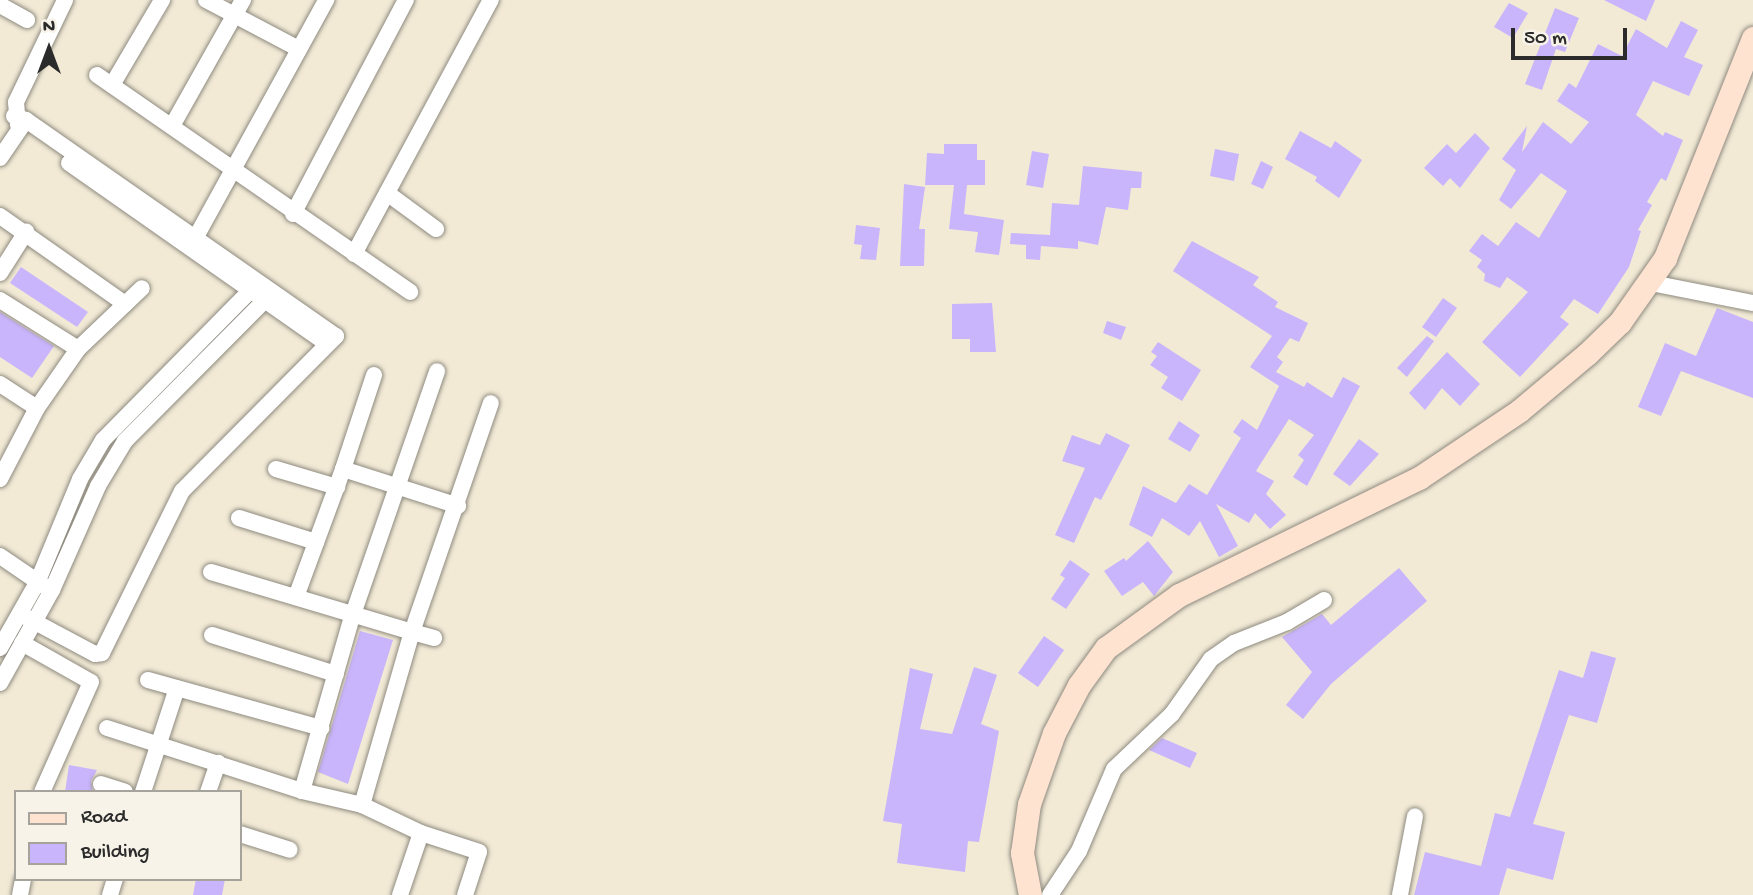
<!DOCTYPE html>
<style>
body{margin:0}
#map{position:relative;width:1753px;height:895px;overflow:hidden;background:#f2ead5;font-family:"Gochi Hand",sans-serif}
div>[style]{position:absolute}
.building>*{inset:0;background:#c9b5fc}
.roads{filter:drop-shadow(0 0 2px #8e8a80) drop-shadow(0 0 2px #8e8a80)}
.street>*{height:16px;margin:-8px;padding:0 8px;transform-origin:8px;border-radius:8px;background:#fff}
.secondary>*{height:23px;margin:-11.5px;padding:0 11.5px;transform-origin:11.5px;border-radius:11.5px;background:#fee3d1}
span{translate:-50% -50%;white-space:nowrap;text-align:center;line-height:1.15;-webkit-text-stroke:7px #f7f3e8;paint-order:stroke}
.legend{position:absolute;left:14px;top:790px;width:228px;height:91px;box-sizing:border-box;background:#f7f3e8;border:2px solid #a5a39c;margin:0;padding:9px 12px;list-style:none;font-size:21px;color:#2b2b2b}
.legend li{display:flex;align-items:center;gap:14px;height:35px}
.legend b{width:35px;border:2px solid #a5a39c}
.north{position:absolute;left:14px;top:14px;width:70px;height:70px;-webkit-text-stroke:5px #f7f3e8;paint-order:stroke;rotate:0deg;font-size:19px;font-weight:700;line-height:28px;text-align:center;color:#2b2b2b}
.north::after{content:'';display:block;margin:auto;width:24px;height:32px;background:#2b2b2b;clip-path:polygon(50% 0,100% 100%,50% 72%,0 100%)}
.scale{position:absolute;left:1511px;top:28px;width:116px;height:32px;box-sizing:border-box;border:4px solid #2b2b2b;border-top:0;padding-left:9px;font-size:21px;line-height:24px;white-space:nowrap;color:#2b2b2b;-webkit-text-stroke:5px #f7f3e8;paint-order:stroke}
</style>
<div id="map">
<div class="building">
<div style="clip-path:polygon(1604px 0,1655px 0,1646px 21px)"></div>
<div style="clip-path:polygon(1509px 3px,1528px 13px,1513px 38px,1494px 27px)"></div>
<div style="clip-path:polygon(1555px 8px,1579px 18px,1565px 52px,1556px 49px,1542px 90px,1525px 84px)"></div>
<div style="clip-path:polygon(1681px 21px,1698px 30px,1684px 57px,1703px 65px,1689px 96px,1653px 81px,1636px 115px,1663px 136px,1665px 132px,1683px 140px,1666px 181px,1661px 178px,1647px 202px,1652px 205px,1638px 230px,1641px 231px,1629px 267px,1598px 314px,1574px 299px,1560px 317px,1569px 324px,1520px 377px,1482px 342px,1528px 292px,1507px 277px,1500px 288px,1484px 281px,1485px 274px,1477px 267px,1482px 260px,1469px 251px,1482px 234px,1498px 246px,1516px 222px,1539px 238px,1567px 191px,1541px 173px,1511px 209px,1499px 200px,1516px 170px,1502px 159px,1527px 126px,1522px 152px,1543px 122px,1571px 144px,1589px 122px,1557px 101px,1569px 83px,1576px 88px,1598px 44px,1622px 56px,1636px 29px,1667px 48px)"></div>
<div style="clip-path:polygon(1300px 131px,1331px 148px,1335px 141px,1362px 160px,1339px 198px,1315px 181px,1317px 177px,1285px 159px)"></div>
<div style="clip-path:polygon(1475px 133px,1490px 148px,1460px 188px,1450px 178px,1443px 186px,1424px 168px,1447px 144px,1456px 153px)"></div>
<div style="clip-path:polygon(944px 144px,977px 144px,977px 160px,985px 160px,985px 185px,967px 185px,964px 214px,1004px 220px,999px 255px,975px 252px,978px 232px,949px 229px,954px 185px,925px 185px,927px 153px,944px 154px)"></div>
<div style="clip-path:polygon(1215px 149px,1239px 154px,1234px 181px,1210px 176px)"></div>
<div style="clip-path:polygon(1032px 151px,1049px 154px,1043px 188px,1026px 185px)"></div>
<div style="clip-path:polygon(1261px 161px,1273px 167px,1263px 189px,1251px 184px)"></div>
<div style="clip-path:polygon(1083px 166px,1142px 172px,1141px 188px,1131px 188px,1128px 210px,1106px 207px,1098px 245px,1078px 241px,1078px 249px,1041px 246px,1040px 260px,1026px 259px,1026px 245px,1010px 244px,1011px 233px,1050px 235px,1052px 203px,1079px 205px)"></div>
<div style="clip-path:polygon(904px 184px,925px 187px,919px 229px,925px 229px,924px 266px,900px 266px)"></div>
<div style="clip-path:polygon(856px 225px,880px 228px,876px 260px,860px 259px,862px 245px,854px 244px)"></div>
<div style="clip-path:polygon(1192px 241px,1259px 277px,1253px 285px,1278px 302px,1275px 307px,1308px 323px,1299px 342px,1290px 338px,1277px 357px,1283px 362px,1276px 372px,1304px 387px,1307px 382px,1332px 398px,1343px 377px,1360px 386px,1307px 486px,1293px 477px,1304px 460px,1298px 455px,1314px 435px,1289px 419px,1256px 471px,1274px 481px,1266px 494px,1286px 515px,1270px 529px,1255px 513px,1249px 523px,1216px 504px,1238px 546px,1219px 557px,1200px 521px,1189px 536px,1162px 518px,1152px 537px,1129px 525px,1143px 486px,1176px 503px,1189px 484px,1207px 495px,1241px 438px,1233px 432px,1242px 419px,1257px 430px,1279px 386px,1250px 367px,1272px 336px,1173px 271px)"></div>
<div style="clip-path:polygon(21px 267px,88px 312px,77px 327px,10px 283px)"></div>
<div style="clip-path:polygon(1443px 298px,1457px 308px,1436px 337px,1422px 327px)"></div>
<div style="clip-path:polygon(992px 303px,996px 352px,970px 352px,970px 339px,952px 339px,952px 304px)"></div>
<div style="clip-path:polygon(1717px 308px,1753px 322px,1753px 398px,1681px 371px,1661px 416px,1638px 407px,1665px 343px,1696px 356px)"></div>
<div style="clip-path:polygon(0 312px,54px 346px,32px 378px,0 357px)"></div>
<div style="clip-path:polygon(1107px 321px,1126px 327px,1121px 340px,1103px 333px)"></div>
<div style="clip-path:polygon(1427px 336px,1434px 341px,1407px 377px,1397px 368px)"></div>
<div style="clip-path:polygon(1158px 342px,1201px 370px,1182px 401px,1161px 388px,1168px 377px,1150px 365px,1157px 356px,1151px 352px)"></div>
<div style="clip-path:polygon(1447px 352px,1480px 384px,1460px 406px,1442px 388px,1425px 410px,1409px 393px)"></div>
<div style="clip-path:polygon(1179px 421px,1200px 435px,1190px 452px,1168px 439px)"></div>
<div style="clip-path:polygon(1106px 433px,1130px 445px,1101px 500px,1095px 497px,1074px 543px,1055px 535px,1085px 468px,1062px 461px,1072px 435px,1100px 445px)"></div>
<div style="clip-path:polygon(1359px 439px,1379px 454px,1350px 486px,1333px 474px)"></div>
<div style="clip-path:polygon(1148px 541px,1173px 572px,1154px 596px,1143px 582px,1122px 596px,1104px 571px,1124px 558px,1126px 561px)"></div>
<div style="clip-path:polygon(1070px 560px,1090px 574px,1066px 609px,1051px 599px,1065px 578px,1060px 575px)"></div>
<div style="clip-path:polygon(1399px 568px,1427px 601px,1331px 684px,1303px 719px,1286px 705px,1312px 672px,1282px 637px,1322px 614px,1331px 625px)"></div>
<div style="clip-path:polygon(360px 631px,393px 640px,348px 784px,318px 772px)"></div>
<div style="clip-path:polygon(1044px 636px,1064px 650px,1038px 687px,1018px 673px)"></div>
<div style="clip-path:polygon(1591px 651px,1616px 658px,1597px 723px,1569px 715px,1533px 824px,1565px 832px,1553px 880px,1507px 868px,1499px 895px,1414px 895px,1425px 852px,1481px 866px,1495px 813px,1510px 817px,1559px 670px,1583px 678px)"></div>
<div style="clip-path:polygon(974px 667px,997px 675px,981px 724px,999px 731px,979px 842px,968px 841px,965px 872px,897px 863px,902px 824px,883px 821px,910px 668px,933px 674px,920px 729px,952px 734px)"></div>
<div style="clip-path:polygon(1162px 738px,1197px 753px,1190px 768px,1149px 750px)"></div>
<div style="clip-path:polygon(69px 765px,97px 770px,91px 781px,93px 792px,65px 792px)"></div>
<div style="clip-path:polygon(196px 879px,225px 879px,222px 895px,193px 895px)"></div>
</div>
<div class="roads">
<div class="street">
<div style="left:206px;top:0;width:105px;rotate:27.8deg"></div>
<div style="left:0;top:5px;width:31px;rotate:29deg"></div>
<div style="left:97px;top:75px;width:381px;rotate:34.7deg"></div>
<div style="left:112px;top:85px;width:99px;rotate:-59.5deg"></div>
<div style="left:14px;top:116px;width:13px;rotate:18deg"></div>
<div style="left:26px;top:120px;width:378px;rotate:34.9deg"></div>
<div style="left:336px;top:336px;width:218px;rotate:134.8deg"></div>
<div style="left:182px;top:491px;width:181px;rotate:116.3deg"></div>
<div style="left:102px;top:653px;width:7px;rotate:172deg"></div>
<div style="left:95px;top:654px;width:85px;rotate:-151.9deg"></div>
<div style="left:18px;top:125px;width:23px;rotate:-95deg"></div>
<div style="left:16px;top:102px;width:113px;rotate:-64.3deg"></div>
<div style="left:172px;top:126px;width:145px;rotate:-60.6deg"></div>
<div style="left:0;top:158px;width:46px;rotate:-55.6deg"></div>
<div style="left:69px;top:163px;width:314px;rotate:35deg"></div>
<div style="left:387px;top:193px;width:61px;rotate:36.3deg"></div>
<div style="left:293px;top:214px;width:242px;rotate:-62.2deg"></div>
<div style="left:0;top:216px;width:153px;rotate:35.1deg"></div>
<div style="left:191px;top:246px;width:281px;rotate:-61.2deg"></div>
<div style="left:354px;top:254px;width:289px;rotate:-61.7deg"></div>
<div style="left:0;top:273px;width:49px;rotate:-57.6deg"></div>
<div style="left:1651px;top:283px;width:104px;rotate:11.1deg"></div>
<div style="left:0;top:300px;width:92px;rotate:32.1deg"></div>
<div style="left:0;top:384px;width:44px;rotate:33deg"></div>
<div style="left:276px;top:469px;width:64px;rotate:16.4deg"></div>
<div style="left:343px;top:469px;width:99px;rotate:-71.7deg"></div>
<div style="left:0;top:479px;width:80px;rotate:-62.5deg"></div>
<div style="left:37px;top:408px;width:72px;rotate:-55.2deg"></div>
<div style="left:78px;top:349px;width:88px;rotate:-43.6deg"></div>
<div style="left:239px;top:518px;width:81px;rotate:17.3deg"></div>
<div style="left:0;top:556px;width:53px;rotate:34.3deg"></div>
<div style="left:211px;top:572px;width:210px;rotate:16.6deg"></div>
<div style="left:412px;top:632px;width:242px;rotate:-71deg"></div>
<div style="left:296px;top:597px;width:136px;rotate:-69.8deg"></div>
<div style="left:343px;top:469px;width:121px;rotate:17.8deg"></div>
<div style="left:212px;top:635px;width:130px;rotate:17.5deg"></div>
<div style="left:22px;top:643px;width:79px;rotate:29.5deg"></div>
<div style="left:91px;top:682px;width:120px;rotate:114deg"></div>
<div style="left:0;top:648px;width:75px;rotate:-60.4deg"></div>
<div style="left:37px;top:583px;width:113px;rotate:-67.5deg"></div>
<div style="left:80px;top:479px;width:45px;rotate:-59.5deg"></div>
<div style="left:103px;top:440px;width:219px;rotate:-45.4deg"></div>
<div style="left:148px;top:680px;width:180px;rotate:15.5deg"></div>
<div style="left:0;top:683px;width:107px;rotate:-60.8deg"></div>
<div style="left:52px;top:590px;width:114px;rotate:-66.1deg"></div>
<div style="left:98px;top:486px;width:52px;rotate:-59deg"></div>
<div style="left:125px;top:441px;width:204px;rotate:-45.2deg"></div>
<div style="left:107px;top:728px;width:205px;rotate:17.9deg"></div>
<div style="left:302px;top:791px;width:62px;rotate:13.1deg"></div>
<div style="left:362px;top:805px;width:180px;rotate:-73.9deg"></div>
<div style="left:412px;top:632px;width:23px;rotate:15deg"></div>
<div style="left:101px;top:784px;width:25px;rotate:18deg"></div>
<div style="left:302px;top:791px;width:181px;rotate:-74deg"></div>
<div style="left:352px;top:617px;width:260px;rotate:-70.9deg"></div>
<div style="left:143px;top:792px;width:109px;rotate:-71.9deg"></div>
<div style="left:208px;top:792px;width:31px;rotate:-71deg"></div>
<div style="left:362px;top:805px;width:65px;rotate:25.4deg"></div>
<div style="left:421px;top:833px;width:61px;rotate:18.1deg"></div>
<div style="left:479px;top:852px;width:45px;rotate:108deg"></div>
<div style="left:240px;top:834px;width:52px;rotate:17.7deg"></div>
<div style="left:20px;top:895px;width:16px;rotate:-79deg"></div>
<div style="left:110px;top:895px;width:17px;rotate:-73deg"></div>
<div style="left:400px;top:895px;width:65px;rotate:-71.3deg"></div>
<div style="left:1050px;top:895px;width:53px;rotate:-56.6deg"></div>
<div style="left:1079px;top:851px;width:89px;rotate:-66.9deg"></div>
<div style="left:1114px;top:769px;width:80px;rotate:-43.5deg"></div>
<div style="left:1172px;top:714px;width:67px;rotate:-54.7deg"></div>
<div style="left:1211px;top:659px;width:28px;rotate:-35deg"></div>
<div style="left:1234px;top:643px;width:57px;rotate:-21.6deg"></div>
<div style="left:1287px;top:622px;width:43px;rotate:-30.7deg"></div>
<div style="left:1400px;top:895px;width:80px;rotate:-79.2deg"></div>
</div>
<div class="secondary">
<div style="left:1030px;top:895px;width:43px;rotate:-100.8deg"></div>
<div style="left:1022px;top:853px;width:49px;rotate:-81.9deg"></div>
<div style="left:1029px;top:804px;width:75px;rotate:-70.6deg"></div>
<div style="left:1054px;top:733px;width:54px;rotate:-62.5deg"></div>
<div style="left:1079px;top:685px;width:46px;rotate:-53.9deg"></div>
<div style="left:1106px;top:648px;width:90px;rotate:-36deg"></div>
<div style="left:1179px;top:595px;width:267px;rotate:-26deg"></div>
<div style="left:1419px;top:478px;width:120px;rotate:-33.8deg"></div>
<div style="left:1519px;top:411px;width:89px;rotate:-40deg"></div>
<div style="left:1587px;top:354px;width:46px;rotate:-44.1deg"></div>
<div style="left:1620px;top:322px;width:78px;rotate:-54.9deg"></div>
<div style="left:1665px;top:258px;width:237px;rotate:-68.2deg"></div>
</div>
</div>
<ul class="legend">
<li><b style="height:9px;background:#fee3d1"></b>Road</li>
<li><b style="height:19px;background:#c9b5fc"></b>Building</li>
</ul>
<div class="north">N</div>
<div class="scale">50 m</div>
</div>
